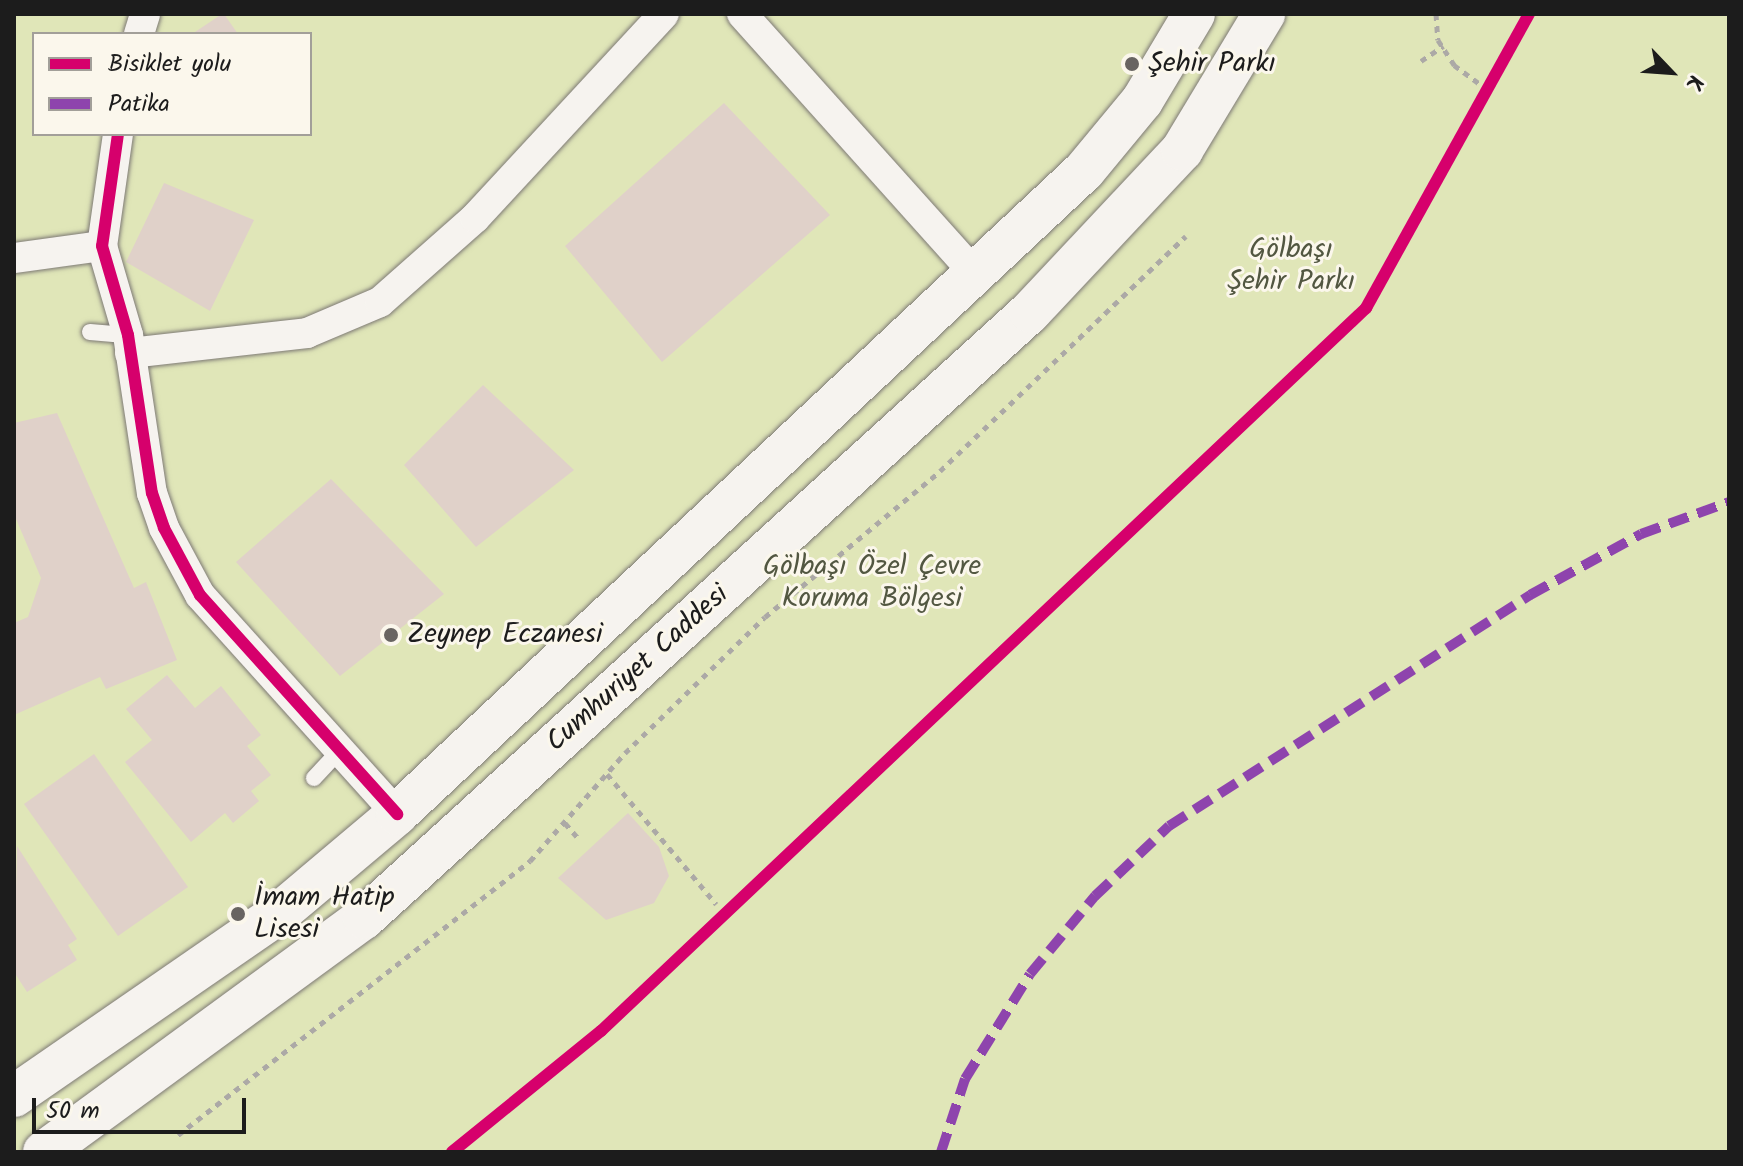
<!DOCTYPE html>
<meta charset="utf-8">
<style>
body{margin:0}
#map{position:relative;width:1743px;height:1166px;overflow:hidden;background:#f4eae2;font-family:Kalam,sans-serif}
div>[style]{position:absolute}
.green>*{inset:0;background:#e0e6b8}
.building>*{inset:0;background:#e0d1c9}
.path>*{height:5px;margin-top:-2.5px;transform-origin:0;background:repeating-linear-gradient(90deg,#aca9a6 0 6px,transparent 0 12px)}
.roads{filter:drop-shadow(0 0 2px #7d7975) drop-shadow(0 0 2px #7d7975)}
.lane>*{height:16px;margin:-8px;padding:0 8px;transform-origin:8px;border-radius:8px;background:#f6f3ef}
.street>*{height:30px;margin:-15px;padding:0 15px;transform-origin:15px;border-radius:15px;background:#f6f3ef}
.secondary>*{height:42px;margin:-21px;padding:0 21px;transform-origin:21px;border-radius:21px;background:#f6f3ef}
.quiet>*{height:10px;margin-top:-5px;transform-origin:0;background:repeating-linear-gradient(90deg,#8e44ad 0 20px,transparent 0 30px)}
.cycleway>*{height:12px;margin:-6px;padding:0 6px;transform-origin:6px;border-radius:6px;background:#d6006c}
.dots>*{width:22px;height:22px;translate:-50% -50%;box-sizing:border-box;border:4px solid #fbf7ec;border-radius:50%}
span{translate:-50% -50%;white-space:nowrap;text-align:center;line-height:1.15;-webkit-text-stroke:6px #fbf7ec;paint-order:stroke}
.poi-label{font-size:28px;color:#1c1c1c}
.left{translate:0 -50%;text-align:left}
.park-label{font-size:28px;color:#525741}
.street-label{font-size:28px;color:#1c1c1c}
.frame{position:absolute;inset:0;border:16px solid #1c1c1c;pointer-events:none}
.legend{position:absolute;left:32px;top:32px;width:280px;height:104px;box-sizing:border-box;background:#fbf7ec;border:2px solid #a29f99;margin:0;padding:10px 14px;list-style:none;font-size:24px;color:#1c1c1c}
.legend li{display:flex;align-items:center;gap:16px;height:40px}
.legend b{width:40px;border:2px solid #a29f99}
.north{position:absolute;left:1631px;top:32px;width:80px;height:80px;-webkit-text-stroke:6px #fbf7ec;paint-order:stroke;rotate:115deg;font-size:22px;font-weight:700;line-height:32px;text-align:center;color:#1c1c1c}
.north::after{content:'';display:block;margin:auto;width:28px;height:36px;background:#1c1c1c;clip-path:polygon(50% 0,100% 100%,50% 72%,0 100%)}
.scale{position:absolute;left:32px;top:1098px;width:214px;height:36px;box-sizing:border-box;border:4px solid #1c1c1c;border-top:0;padding-left:10px;font-size:24px;line-height:28px;white-space:nowrap;color:#1c1c1c;-webkit-text-stroke:6px #fbf7ec;paint-order:stroke}
</style>
<div id="map">
<div class="green">
<div style="clip-path:polygon(evenodd,14px 14px,1729px 14px,1729px 1152px,14px 1152px,14px 14px,34px 34px,310px 34px,310px 134px,34px 134px,34px 34px)"></div>
</div>
<div class="building">
<div style="clip-path:polygon(224px 14px,238px 34px,192px 34px,222px 14px)"></div>
<div style="clip-path:polygon(724px 103px,830px 215px,662px 362px,565px 246px)"></div>
<div style="clip-path:polygon(164px 183px,254px 220px,210px 311px,126px 262px)"></div>
<div style="clip-path:polygon(483px 385px,574px 470px,476px 547px,404px 465px)"></div>
<div style="clip-path:polygon(57px 413px,134px 588px,146px 582px,177px 660px,106px 689px,100px 677px,14px 715px,14px 623px,28px 617px,41px 578px,14px 514px,14px 423px)"></div>
<div style="clip-path:polygon(331px 479px,444px 594px,340px 676px,236px 562px)"></div>
<div style="clip-path:polygon(167px 675px,195px 708px,221px 686px,261px 735px,247px 746px,271px 775px,251px 791px,259px 801px,233px 823px,225px 813px,191px 842px,125px 762px,152px 740px,126px 709px)"></div>
<div style="clip-path:polygon(94px 754px,188px 887px,118px 936px,24px 804px)"></div>
<div style="clip-path:polygon(628px 813px,659px 847px,669px 876px,654px 903px,606px 920px,558px 878px)"></div>
<div style="clip-path:polygon(17px 846px,77px 939px,68px 945px,77px 960px,27px 992px,14px 972px)"></div>
</div>
<div class="path">
<div style="left:1436px;top:14px;width:26px;rotate:86deg"></div>
<div style="left:1438px;top:40px;width:30px;rotate:57deg"></div>
<div style="left:1454px;top:65px;width:42px;rotate:36.3deg"></div>
<div style="left:1421px;top:61px;width:27px;rotate:-34deg"></div>
<div style="left:607px;top:774px;width:170px;rotate:50deg"></div>
<div style="left:565px;top:823px;width:23px;rotate:49deg"></div>
<div style="left:178px;top:1135px;width:446px;rotate:-37.9deg"></div>
<div style="left:530px;top:861px;width:144px;rotate:-48.7deg"></div>
<div style="left:625px;top:753px;width:195px;rotate:-44.2deg"></div>
<div style="left:765px;top:617px;width:228px;rotate:-39.8deg"></div>
<div style="left:940px;top:471px;width:340px;rotate:-43.7deg"></div>
</div>
<div class="roads">
<div class="lane">
<div style="left:90px;top:332px;width:38px;rotate:5deg"></div>
<div style="left:314px;top:778px;width:38px;rotate:-47deg"></div>
</div>
<div class="street">
<div style="left:742px;top:14px;width:351px;rotate:48.1deg"></div>
<div style="left:139px;top:34px;width:21px;rotate:-73deg"></div>
<div style="left:118px;top:134px;width:113px;rotate:98.1deg"></div>
<div style="left:102px;top:246px;width:93px;rotate:73.7deg"></div>
<div style="left:128px;top:335px;width:160px;rotate:81.4deg"></div>
<div style="left:152px;top:493px;width:37px;rotate:71deg"></div>
<div style="left:164px;top:528px;width:76px;rotate:61.8deg"></div>
<div style="left:200px;top:595px;width:295px;rotate:48deg"></div>
<div style="left:14px;top:258px;width:89px;rotate:-7.8deg"></div>
<div style="left:130px;top:353px;width:178px;rotate:-6.4deg"></div>
<div style="left:307px;top:333px;width:79px;rotate:-23deg"></div>
<div style="left:380px;top:302px;width:127px;rotate:-41.5deg"></div>
<div style="left:475px;top:218px;width:278px;rotate:-47.2deg"></div>
</div>
<div class="secondary">
<div style="left:14px;top:1096px;width:326px;rotate:-34.6deg"></div>
<div style="left:282px;top:911px;width:150px;rotate:-40.1deg"></div>
<div style="left:397px;top:814px;width:941px;rotate:-43.11deg"></div>
<div style="left:1084px;top:171px;width:91px;rotate:-50.4deg"></div>
<div style="left:1142px;top:101px;width:101px;rotate:-59.1deg"></div>
<div style="left:44px;top:1152px;width:396px;rotate:-36.2deg"></div>
<div style="left:364px;top:918px;width:900px;rotate:-42.3deg"></div>
<div style="left:1030px;top:312px;width:222px;rotate:-46.8deg"></div>
<div style="left:1182px;top:150px;width:159px;rotate:-58.9deg"></div>
</div>
</div>
<div class="quiet">
<div style="left:941px;top:1152px;width:77px;rotate:-71.8deg"></div>
<div style="left:965px;top:1079px;width:123px;rotate:-58.2deg"></div>
<div style="left:1030px;top:974px;width:102px;rotate:-50.2deg"></div>
<div style="left:1095px;top:896px;width:102px;rotate:-43.4deg"></div>
<div style="left:1169px;top:826px;width:429px;rotate:-32.6deg"></div>
<div style="left:1530px;top:595px;width:127px;rotate:-28.8deg"></div>
<div style="left:1641px;top:534px;width:94px;rotate:-20deg"></div>
</div>
<div class="cycleway">
<div style="left:118px;top:134px;width:113px;rotate:98.1deg"></div>
<div style="left:102px;top:246px;width:93px;rotate:73.7deg"></div>
<div style="left:128px;top:335px;width:160px;rotate:81.4deg"></div>
<div style="left:152px;top:493px;width:37px;rotate:71deg"></div>
<div style="left:164px;top:528px;width:76px;rotate:61.8deg"></div>
<div style="left:200px;top:595px;width:295px;rotate:48deg"></div>
<div style="left:452px;top:1152px;width:192px;rotate:-39.1deg"></div>
<div style="left:601px;top:1031px;width:1053px;rotate:-43.38deg"></div>
<div style="left:1366px;top:308px;width:336px;rotate:-61deg"></div>
</div>
<div class="dots">
<div style="left:1132px;top:64px;background:#686461"></div>
<div style="left:391px;top:635px;background:#686461"></div>
<div style="left:238px;top:914px;background:#686461"></div>
</div>
<div class="poi-label">
<span class="left" style="left:1148px;top:64px">Şehir Parkı</span>
<span class="left" style="left:407px;top:635px">Zeynep Eczanesi</span>
<span class="left" style="left:254px;top:914px">İmam Hatip<br>Lisesi</span>
</div>
<div class="park-label">
<span style="left:1291px;top:266px">Gölbaşı<br>Şehir Parkı</span>
<span style="left:872px;top:583px">Gölbaşı Özel Çevre<br>Koruma Bölgesi</span>
</div>
<div class="street-label">
<span style="left:638px;top:669px;rotate:-42deg">Cumhuriyet Caddesi</span>
</div>
<div class="frame"></div>
<ul class="legend">
<li><b style="height:10px;background:#d6006c"></b>Bisiklet yolu</li>
<li><b style="height:10px;background:#8e44ad"></b>Patika</li>
</ul>
<div class="north">K</div>
<div class="scale">50 m</div>
</div>
